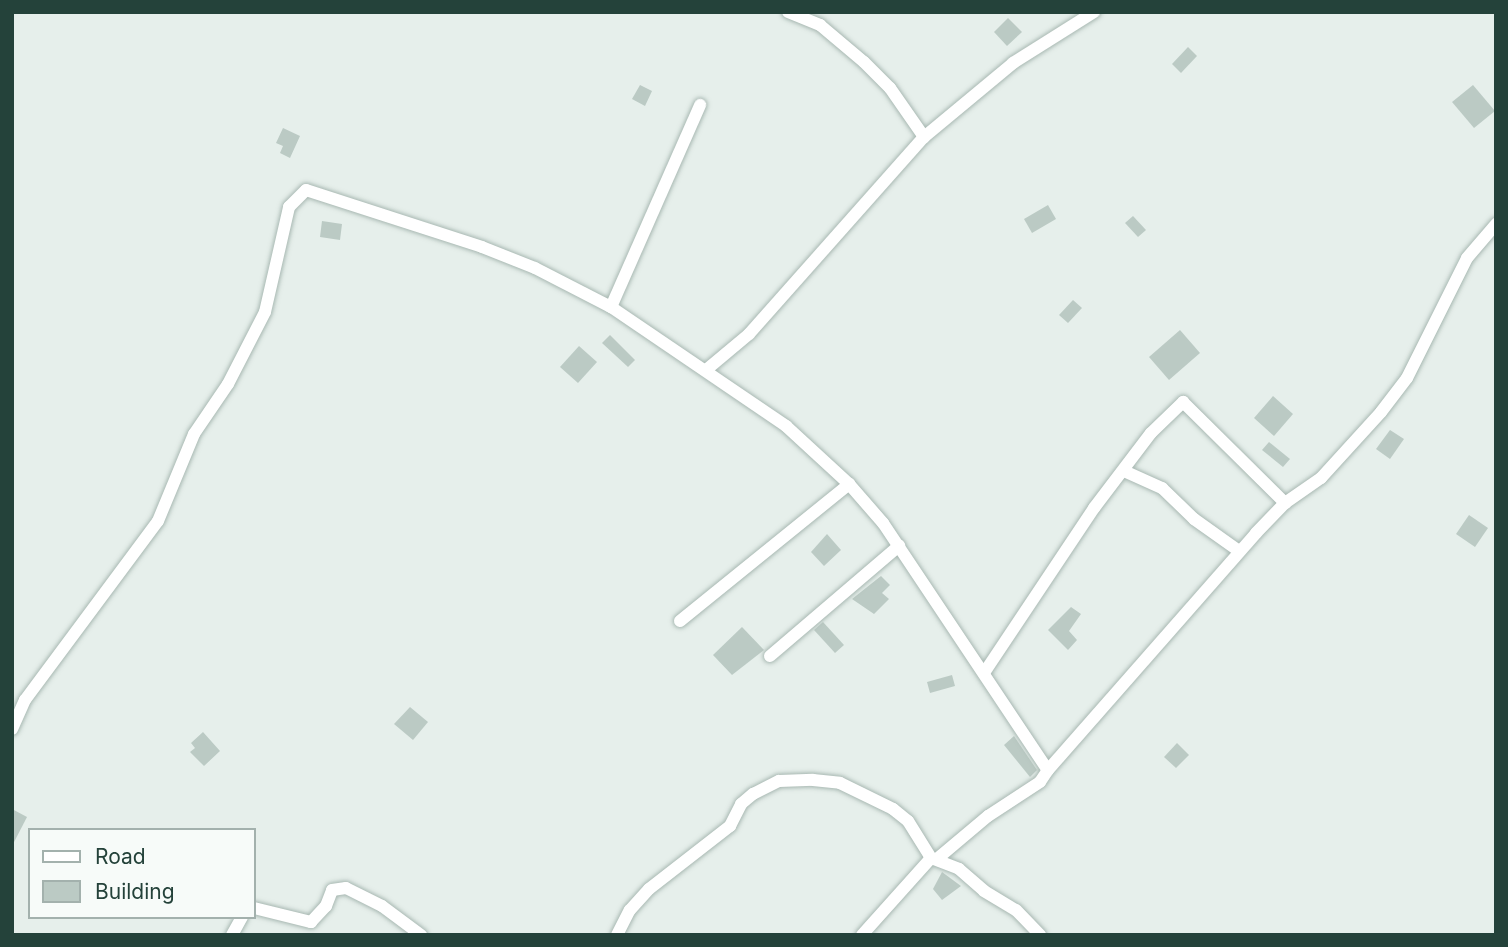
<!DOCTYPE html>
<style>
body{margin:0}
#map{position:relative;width:1508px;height:947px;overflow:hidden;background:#e6efeb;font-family:Inter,sans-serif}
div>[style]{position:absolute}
.building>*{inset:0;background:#bbcac4}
.roads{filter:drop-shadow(0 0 2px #a8b8b2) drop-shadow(0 0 2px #a8b8b2)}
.street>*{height:12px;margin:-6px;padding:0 6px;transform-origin:6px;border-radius:6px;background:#fff}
span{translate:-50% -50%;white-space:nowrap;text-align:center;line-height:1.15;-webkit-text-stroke:6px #f7fbf9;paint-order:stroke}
.frame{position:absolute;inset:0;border:14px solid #24423a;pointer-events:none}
.legend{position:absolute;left:28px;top:828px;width:228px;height:91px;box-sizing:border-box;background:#f7fbf9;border:2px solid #a3b1ad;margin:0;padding:9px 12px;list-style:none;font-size:21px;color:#24423a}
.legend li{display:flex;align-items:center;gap:14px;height:35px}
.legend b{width:35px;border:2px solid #a3b1ad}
</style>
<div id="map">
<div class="building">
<div style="clip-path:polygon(1008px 18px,1022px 32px,1007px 46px,994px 32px)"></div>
<div style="clip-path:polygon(1188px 47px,1197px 56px,1181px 73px,1172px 64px)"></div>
<div style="clip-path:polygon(640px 85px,652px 91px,645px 106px,632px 99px)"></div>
<div style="clip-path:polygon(1473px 85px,1495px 111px,1474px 128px,1452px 102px)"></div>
<div style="clip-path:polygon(283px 128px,300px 136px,290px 158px,280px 153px,283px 146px,276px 143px)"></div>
<div style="clip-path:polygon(1048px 205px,1056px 219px,1032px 233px,1024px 219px)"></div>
<div style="clip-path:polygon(1133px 216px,1146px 230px,1138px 237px,1125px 223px)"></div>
<div style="clip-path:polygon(322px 221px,342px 224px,340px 240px,320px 237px)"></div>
<div style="clip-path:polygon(1073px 300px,1082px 308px,1068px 323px,1059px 315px)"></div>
<div style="clip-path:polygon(1180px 330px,1200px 353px,1169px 380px,1149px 357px)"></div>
<div style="clip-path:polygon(610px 335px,635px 360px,628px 367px,602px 343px)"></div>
<div style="clip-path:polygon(579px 346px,597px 362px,578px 383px,560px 367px)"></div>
<div style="clip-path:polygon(1273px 396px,1293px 414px,1274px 436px,1254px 418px)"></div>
<div style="clip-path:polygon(1390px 430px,1404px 439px,1390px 459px,1376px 449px)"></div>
<div style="clip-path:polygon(1269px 442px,1290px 459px,1283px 467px,1262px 450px)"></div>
<div style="clip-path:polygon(1469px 515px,1488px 528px,1475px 547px,1456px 534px)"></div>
<div style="clip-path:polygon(827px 534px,841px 550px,824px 566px,811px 552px)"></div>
<div style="clip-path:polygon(881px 576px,890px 585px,882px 593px,889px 599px,874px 614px,852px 599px)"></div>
<div style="clip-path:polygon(1071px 607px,1081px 614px,1069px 631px,1077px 640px,1068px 650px,1048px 630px)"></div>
<div style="clip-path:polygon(823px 622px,844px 645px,835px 653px,814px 630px)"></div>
<div style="clip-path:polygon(742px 627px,764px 650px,732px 675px,713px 655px)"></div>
<div style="clip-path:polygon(952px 675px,955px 686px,930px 693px,927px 682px)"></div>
<div style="clip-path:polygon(410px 707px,428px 722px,413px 740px,394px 724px)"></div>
<div style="clip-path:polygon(203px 732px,220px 751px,204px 766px,190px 752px,195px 748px,191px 743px)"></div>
<div style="clip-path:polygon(1014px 736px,1037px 770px,1030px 777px,1004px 745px)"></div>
<div style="clip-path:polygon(1177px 743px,1189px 755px,1176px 768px,1164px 757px)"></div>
<div style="clip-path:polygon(12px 809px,27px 817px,12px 846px)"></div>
<div style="clip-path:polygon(942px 872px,961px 886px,942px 900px,933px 889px)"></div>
</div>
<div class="roads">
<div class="street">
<div style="left:788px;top:12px;width:35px;rotate:22deg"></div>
<div style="left:820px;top:25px;width:57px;rotate:40.1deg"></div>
<div style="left:864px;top:62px;width:37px;rotate:45deg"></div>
<div style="left:890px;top:88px;width:60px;rotate:55.2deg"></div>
<div style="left:611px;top:307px;width:221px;rotate:-66.2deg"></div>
<div style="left:706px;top:370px;width:56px;rotate:-39.9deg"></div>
<div style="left:749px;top:334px;width:264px;rotate:-48.4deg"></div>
<div style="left:924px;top:137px;width:116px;rotate:-39.7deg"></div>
<div style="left:1013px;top:63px;width:96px;rotate:-32.2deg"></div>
<div style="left:1124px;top:471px;width:42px;rotate:24.1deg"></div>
<div style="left:1162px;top:488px;width:45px;rotate:44.1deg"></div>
<div style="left:1194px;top:519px;width:55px;rotate:35.4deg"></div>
<div style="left:680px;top:621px;width:218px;rotate:-39deg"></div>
<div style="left:770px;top:656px;width:170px;rotate:-40.5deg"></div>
<div style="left:984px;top:673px;width:198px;rotate:-56.3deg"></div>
<div style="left:1094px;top:508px;width:94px;rotate:-52.8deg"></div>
<div style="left:1151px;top:433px;width:45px;rotate:-44.1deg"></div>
<div style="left:1183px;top:402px;width:144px;rotate:44.7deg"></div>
<div style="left:12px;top:729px;width:32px;rotate:-66deg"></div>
<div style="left:25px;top:700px;width:223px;rotate:-53.4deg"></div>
<div style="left:158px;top:521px;width:94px;rotate:-67.5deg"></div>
<div style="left:194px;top:434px;width:60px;rotate:-55.8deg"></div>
<div style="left:228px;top:384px;width:81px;rotate:-62.8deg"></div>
<div style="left:265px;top:312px;width:108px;rotate:-77.1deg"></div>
<div style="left:289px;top:207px;width:24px;rotate:-45deg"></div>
<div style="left:306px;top:190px;width:185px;rotate:17.9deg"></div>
<div style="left:482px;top:247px;width:57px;rotate:21.6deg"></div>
<div style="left:535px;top:268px;width:85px;rotate:27.2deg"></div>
<div style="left:611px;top:307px;width:212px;rotate:34.2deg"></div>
<div style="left:786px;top:426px;width:86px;rotate:42.6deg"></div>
<div style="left:849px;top:484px;width:52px;rotate:48.9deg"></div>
<div style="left:883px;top:523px;width:297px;rotate:56.3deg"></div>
<div style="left:1048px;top:770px;width:14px;rotate:124deg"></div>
<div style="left:1040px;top:782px;width:62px;rotate:146.8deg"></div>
<div style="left:988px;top:816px;width:67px;rotate:139.9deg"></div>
<div style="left:1048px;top:770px;width:315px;rotate:-48.7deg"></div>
<div style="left:1256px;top:533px;width:42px;rotate:-46deg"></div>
<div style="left:1285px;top:503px;width:44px;rotate:-34.8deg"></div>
<div style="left:1321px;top:478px;width:89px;rotate:-47.7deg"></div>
<div style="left:1381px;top:412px;width:43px;rotate:-52.6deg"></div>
<div style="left:1407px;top:378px;width:134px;rotate:-63.4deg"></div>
<div style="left:1467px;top:258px;width:45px;rotate:-49.5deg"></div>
<div style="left:254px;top:908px;width:59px;rotate:13.8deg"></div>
<div style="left:311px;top:922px;width:22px;rotate:-47deg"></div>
<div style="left:326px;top:906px;width:17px;rotate:-69deg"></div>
<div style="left:332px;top:890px;width:14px;rotate:-8deg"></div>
<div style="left:346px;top:888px;width:40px;rotate:26.6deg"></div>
<div style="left:382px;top:906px;width:49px;rotate:36.6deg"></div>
<div style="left:232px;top:935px;width:21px;rotate:-61deg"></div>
<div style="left:617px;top:935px;width:28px;rotate:-63deg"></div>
<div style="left:630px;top:910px;width:28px;rotate:-48deg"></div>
<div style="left:649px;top:889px;width:103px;rotate:-37.9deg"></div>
<div style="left:730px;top:826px;width:25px;rotate:-63deg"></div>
<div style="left:741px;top:804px;width:16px;rotate:-40deg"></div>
<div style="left:753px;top:794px;width:29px;rotate:-27deg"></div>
<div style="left:779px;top:781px;width:34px;rotate:-2deg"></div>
<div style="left:813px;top:780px;width:27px;rotate:6deg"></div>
<div style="left:840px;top:783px;width:59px;rotate:26.1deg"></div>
<div style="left:893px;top:809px;width:19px;rotate:39deg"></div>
<div style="left:908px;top:821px;width:44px;rotate:58.1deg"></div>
<div style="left:931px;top:858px;width:30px;rotate:21deg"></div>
<div style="left:959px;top:869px;width:33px;rotate:41deg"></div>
<div style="left:984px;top:891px;width:37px;rotate:31deg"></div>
<div style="left:1016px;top:910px;width:35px;rotate:46deg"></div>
<div style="left:862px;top:935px;width:103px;rotate:-48.1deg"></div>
</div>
</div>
<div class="frame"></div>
<ul class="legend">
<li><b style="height:9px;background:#fff"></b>Road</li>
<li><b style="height:19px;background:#bbcac4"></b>Building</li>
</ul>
</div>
